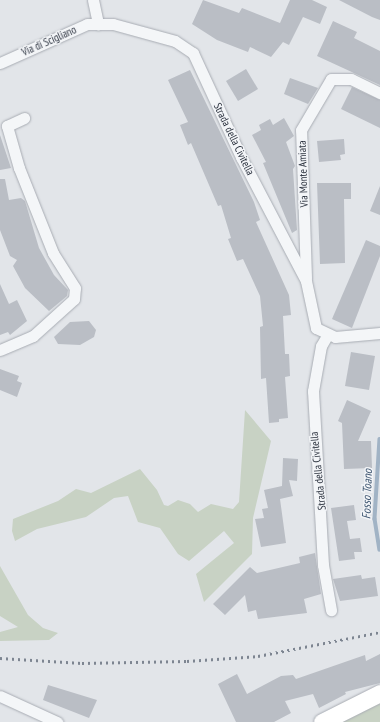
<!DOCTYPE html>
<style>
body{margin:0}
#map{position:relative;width:380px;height:722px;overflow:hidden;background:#e2e5e9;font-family:"PT Sans Narrow",sans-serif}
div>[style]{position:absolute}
.green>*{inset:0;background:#c8d2c4}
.stream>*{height:3.5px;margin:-1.75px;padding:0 1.75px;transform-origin:1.75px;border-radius:1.75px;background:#a1b3c5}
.building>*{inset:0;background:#babec5}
.roads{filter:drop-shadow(0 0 1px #a8acb3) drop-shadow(0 0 1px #a8acb3)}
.street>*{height:11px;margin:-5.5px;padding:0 5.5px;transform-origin:5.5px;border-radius:5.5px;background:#f4f6f8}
.primary>*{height:17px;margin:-8.5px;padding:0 8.5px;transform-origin:8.5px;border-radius:8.5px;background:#fff}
.rail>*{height:3px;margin-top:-1.5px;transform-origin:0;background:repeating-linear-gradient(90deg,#7d8591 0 2px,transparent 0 6px)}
span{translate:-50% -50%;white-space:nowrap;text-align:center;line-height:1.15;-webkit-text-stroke:3px #f2f4f7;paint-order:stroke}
.street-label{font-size:11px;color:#2c333f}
.water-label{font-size:12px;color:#3b536e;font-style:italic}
</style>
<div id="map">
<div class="green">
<div style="clip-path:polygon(245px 410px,271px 441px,253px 518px,252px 554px,204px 602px,196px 574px,234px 543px,224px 531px,189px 561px,178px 554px,160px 528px,138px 522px,128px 496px,114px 498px,86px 517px,37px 529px,15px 541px,12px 531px,13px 519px,58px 501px,76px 489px,91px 493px,140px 469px,157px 490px,164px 505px,168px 506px,178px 500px,190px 504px,198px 512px,211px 504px,233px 509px,239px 502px)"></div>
<div style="clip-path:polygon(0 566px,28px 615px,43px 628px,58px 633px,49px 640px,0 641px,0 632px,18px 627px,0 616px)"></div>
<div style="clip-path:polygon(380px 700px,380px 722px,342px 722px,341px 721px)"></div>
</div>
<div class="stream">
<div style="left:380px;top:439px;width:80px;rotate:93.6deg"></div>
<div style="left:375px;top:519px;width:31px;rotate:81deg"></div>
</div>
<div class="building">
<div style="clip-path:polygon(203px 0,239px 13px,242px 8px,280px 23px,290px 0,312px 0,327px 7px,320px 24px,303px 17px,289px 45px,283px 42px,271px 57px,250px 47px,248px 52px,217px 40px,192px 24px)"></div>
<div style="clip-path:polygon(339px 0,380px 0,380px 20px,372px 17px)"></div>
<div style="clip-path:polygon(333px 21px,357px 32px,354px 38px,380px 51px,380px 85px,317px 56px)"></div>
<div style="clip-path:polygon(246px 69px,258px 89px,238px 101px,226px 81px)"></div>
<div style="clip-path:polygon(190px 70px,254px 202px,260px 220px,256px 222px,289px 295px,291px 315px,283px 316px,285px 354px,289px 354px,290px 376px,285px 377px,288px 418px,279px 419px,279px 422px,269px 423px,266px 378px,261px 379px,260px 327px,263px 326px,260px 296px,243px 259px,237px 261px,228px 239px,231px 238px,221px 205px,218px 206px,191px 143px,188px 145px,180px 125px,188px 122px,168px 80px)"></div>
<div style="clip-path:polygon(290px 78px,318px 88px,308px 104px,284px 94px)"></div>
<div style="clip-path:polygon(352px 87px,380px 100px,380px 128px,341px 109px)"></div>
<div style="clip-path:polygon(284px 118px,294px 136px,286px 142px,295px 166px,293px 169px,297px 230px,292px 233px,263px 163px,266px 162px,252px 135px,261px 130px,259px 125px,270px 119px,273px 125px)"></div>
<div style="clip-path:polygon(0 135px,11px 168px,0 170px)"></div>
<div style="clip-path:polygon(344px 139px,345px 154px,340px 155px,341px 160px,319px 162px,317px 141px)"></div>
<div style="clip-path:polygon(0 179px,5px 179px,9px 200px,21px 198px,25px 201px,39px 248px,54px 275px,68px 290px,67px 296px,49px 311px,25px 288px,13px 266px,17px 260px,10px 256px,0 230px)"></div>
<div style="clip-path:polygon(317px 183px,351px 183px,351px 199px,344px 199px,345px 263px,320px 264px)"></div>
<div style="clip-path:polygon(380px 186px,380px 215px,370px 211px)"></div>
<div style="clip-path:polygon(366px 240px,380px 246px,380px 256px,352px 328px,332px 319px)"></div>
<div style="clip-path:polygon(0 284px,9px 304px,17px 300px,27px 321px,10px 335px,8px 332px,0 335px)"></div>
<div style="clip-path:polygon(89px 321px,96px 330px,94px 337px,80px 345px,58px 344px,54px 337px,70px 322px)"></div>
<div style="clip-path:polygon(351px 352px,375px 356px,369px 390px,345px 386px)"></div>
<div style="clip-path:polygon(0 369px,19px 376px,17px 381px,22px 383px,17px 397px,0 390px)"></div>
<div style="clip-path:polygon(347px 400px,371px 411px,358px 441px,371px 441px,372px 468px,344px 469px,342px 423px,338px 421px)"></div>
<div style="clip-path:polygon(283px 458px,298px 459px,297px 481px,289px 480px,293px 496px,280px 499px,286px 543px,261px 547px,255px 519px,264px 518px,262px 509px,268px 508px,264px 490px,282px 486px)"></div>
<div style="clip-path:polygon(354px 505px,356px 520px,347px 521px,350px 539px,360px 538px,362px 552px,354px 552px,355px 559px,339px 561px,331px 508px)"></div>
<div style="clip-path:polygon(315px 553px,321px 594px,304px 599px,307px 613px,258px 619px,256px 610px,248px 612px,245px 595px,225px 615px,213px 604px,250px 567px,257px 573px,300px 563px,299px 557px)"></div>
<div style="clip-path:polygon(361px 575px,362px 579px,375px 577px,378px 596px,340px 601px,333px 579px)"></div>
<div style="clip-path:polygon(380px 654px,380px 683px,345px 692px,346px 694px,319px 708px,313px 694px,285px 701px,291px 713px,274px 722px,236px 722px,218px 684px,237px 674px,247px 694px,281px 676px,293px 675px,296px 679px,365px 655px,366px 661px)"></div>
<div style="clip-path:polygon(48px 685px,97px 700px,89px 718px,43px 700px)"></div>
</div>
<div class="roads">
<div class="street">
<div style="left:93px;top:0;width:25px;rotate:78deg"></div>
<div style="left:0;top:63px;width:95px;rotate:-24.1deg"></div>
<div style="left:87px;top:24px;width:26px"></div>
<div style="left:113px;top:24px;width:64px;rotate:15.3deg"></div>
<div style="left:175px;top:41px;width:22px;rotate:34deg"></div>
<div style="left:193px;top:53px;width:115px;rotate:65.2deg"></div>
<div style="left:241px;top:157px;width:140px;rotate:62.3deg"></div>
<div style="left:306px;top:281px;width:48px;rotate:78deg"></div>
<div style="left:316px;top:328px;width:21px;rotate:25deg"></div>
<div style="left:335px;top:337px;width:45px;rotate:-5.1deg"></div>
<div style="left:306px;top:278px;width:148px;rotate:-91.9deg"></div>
<div style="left:301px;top:130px;width:59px;rotate:-59.5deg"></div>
<div style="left:331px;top:79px;width:20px"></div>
<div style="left:351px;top:79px;width:32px;rotate:26deg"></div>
<div style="left:328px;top:334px;width:14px;rotate:120deg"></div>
<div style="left:321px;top:346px;width:46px;rotate:100.1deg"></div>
<div style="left:313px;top:391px;width:174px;rotate:86.7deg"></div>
<div style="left:323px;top:565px;width:46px;rotate:79.9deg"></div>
<div style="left:0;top:350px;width:36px;rotate:-23deg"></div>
<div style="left:33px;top:336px;width:55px;rotate:-42.1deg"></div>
<div style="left:74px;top:299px;width:11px;rotate:-85deg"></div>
<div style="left:75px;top:288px;width:41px;rotate:-122.2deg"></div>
<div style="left:53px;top:253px;width:92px;rotate:-111.8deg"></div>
<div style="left:19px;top:168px;width:44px;rotate:-105.9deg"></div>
<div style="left:7px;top:126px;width:19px;rotate:-25deg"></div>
<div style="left:0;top:696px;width:63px;rotate:24.5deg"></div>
</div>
<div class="primary">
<div style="left:322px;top:722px;width:65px;rotate:-26.6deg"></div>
</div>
</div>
<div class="rail">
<div style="left:0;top:658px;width:82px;rotate:3.5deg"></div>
<div style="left:82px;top:663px;width:105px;rotate:-1.1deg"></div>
<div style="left:187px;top:661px;width:71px;rotate:-4deg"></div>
<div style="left:258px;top:656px;width:124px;rotate:-11.1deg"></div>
</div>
<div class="street-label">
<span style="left:49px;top:41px;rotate:-24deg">Via di Scigliano</span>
<span style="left:234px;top:139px;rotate:64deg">Strada della Civitella</span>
<span style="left:303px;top:174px;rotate:-92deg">Via Monte Amiata</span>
<span style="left:318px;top:471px;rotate:-96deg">Strada della Civitella</span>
</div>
<div class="water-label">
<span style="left:367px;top:494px;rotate:-88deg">Fosso Toano</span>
</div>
</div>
